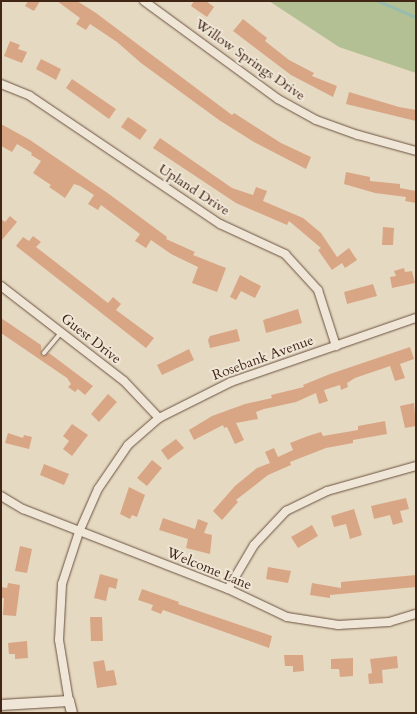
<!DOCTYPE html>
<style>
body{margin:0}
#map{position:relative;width:417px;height:714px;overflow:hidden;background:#e6d9c1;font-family:Cardo,serif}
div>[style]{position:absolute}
.green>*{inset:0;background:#b2c094}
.stream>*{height:2.5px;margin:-1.25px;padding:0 1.25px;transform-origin:1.25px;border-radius:1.25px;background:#97bbae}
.building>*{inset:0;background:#d8a685}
.roads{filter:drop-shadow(0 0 1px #6a5240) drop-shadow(0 0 1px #6a5240)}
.service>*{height:4px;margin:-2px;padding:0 2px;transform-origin:2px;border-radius:2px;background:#efe6d7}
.minor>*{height:8px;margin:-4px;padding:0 4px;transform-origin:4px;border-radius:4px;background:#efe6d7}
.tertiary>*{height:10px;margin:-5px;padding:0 5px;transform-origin:5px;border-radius:5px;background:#efe6d7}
span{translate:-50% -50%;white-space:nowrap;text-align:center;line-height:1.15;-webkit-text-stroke:4px #efe6d7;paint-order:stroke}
.street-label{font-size:14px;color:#412515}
.frame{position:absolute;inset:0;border:2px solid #412515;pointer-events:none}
</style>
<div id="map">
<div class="green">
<div style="clip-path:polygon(269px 1px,416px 1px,416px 73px,339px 47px)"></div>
</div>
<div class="stream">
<div style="left:378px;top:1px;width:41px;rotate:22.8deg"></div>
</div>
<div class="building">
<div style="clip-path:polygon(28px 1px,40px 1px,34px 11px,25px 6px)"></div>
<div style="clip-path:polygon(57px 1px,77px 1px,96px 13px,232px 115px,234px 113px,281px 143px,311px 157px,306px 169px,254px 142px,219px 120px,141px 63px,117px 42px,90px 24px,86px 30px,76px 24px,80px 18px)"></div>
<div style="clip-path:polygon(194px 1px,206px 1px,214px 7px,207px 17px,191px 6px)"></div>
<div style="clip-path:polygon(243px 19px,267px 38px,265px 41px,289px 60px,314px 73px,312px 76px,337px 86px,333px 97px,291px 75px,233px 31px)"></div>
<div style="clip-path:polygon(10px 41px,20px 45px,18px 49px,27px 52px,22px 63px,4px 56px)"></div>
<div style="clip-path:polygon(41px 59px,61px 69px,56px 80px,36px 69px)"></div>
<div style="clip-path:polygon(72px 79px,116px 109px,109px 119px,66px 88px)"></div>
<div style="clip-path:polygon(349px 92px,399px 107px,416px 110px,416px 121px,346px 104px)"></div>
<div style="clip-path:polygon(128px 117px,147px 130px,140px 140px,121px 127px)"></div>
<div style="clip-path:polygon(1px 124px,30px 140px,109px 194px,167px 237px,166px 239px,195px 252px,193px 255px,226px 268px,217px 292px,192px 283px,198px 267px,171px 254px,151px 240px,146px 248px,135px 241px,140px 234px,101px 205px,98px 210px,88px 204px,94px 195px,80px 186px,74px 184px,65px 198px,49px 187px,51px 185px,33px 173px,41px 161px,31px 155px,32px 153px,17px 144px,12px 152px,1px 146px)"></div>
<div style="clip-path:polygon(160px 138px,232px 188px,253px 195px,256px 187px,267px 191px,263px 201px,303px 218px,321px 233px,337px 257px,349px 248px,357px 260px,345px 268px,342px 263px,332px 270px,318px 250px,321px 248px,289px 221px,287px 225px,236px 203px,153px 148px)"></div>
<div style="clip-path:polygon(346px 172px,370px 177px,370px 181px,400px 184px,400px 188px,416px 191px,416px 203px,405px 201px,406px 197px,375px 193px,344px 184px)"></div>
<div style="clip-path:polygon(10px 216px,17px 222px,1px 241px,1px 219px,5px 222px)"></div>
<div style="clip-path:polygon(383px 227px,394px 228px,393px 245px,382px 245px)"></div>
<div style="clip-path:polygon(33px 236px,41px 242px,36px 247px,49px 257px,108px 303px,113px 297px,121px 304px,116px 310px,154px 338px,146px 348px,16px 246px,23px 237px,29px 241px)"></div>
<div style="clip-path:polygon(404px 268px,405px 272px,412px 271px,415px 283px,392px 288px,390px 277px,396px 276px,394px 271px)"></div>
<div style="clip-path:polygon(240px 275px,261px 286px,255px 298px,241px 291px,236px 300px,230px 297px)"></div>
<div style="clip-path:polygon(373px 284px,377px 296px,347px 304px,344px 292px)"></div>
<div style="clip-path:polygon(298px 309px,302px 323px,266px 333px,263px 320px)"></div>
<div style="clip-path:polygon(1px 318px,41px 345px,42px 356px,49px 353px,93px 386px,85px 395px,78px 389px,75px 392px,68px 387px,71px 384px,67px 378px,1px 333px)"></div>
<div style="clip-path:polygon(237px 329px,240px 341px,210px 348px,208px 340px,210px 336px)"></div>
<div style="clip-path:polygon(410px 347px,414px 359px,400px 364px,405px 378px,395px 381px,390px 366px,355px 378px,347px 383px,348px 387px,341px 390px,340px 385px,324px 390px,328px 401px,319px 404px,316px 393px,296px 402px,264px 409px,256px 412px,258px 419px,236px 423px,244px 440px,235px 444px,227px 427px,224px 428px,223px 425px,194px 440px,189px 430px,212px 416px,245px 404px,272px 398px,271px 395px,304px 387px,303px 385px,330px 374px)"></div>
<div style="clip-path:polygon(189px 349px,194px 360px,162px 375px,157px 365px)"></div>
<div style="clip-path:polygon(108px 394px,117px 402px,99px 422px,91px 414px)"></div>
<div style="clip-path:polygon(414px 403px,416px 426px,405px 428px,400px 406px)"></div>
<div style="clip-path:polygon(385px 421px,387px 434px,353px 440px,353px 443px,326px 448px,290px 462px,291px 465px,268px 475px,236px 500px,238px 502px,222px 520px,213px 511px,235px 486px,257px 468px,270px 463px,265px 452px,274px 448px,278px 457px,293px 450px,290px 443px,308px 436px,321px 432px,323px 436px,358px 430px,358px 426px)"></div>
<div style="clip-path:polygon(72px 424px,88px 435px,72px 456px,63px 449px,69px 441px,63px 436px)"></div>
<div style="clip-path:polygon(8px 433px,23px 438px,24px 435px,32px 437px,29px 449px,5px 443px)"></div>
<div style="clip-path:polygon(176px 439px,184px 448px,168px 460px,161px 450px)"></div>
<div style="clip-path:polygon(152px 460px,162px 468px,147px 486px,137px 478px)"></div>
<div style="clip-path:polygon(44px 464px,69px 474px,64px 485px,40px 475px)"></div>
<div style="clip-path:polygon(129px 487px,145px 495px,137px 517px,132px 515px,130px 519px,120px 514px)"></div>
<div style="clip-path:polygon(406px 498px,409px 509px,400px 511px,403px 522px,393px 525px,390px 515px,374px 519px,371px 506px)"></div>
<div style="clip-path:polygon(354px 509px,362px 535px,350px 539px,346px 524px,334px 527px,331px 516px)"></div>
<div style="clip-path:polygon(163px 518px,195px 529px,198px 519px,208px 523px,204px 533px,212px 535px,210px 554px,186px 548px,188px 539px,159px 530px)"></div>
<div style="clip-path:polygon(312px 525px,318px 536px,298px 548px,291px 537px)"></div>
<div style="clip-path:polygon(20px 546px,32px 549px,27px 573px,15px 571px)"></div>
<div style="clip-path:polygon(268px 567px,291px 571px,288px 583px,266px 579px)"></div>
<div style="clip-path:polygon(100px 574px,118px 579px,116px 589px,109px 587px,106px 601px,94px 598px)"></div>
<div style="clip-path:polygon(416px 575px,416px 587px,330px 595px,330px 598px,310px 595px,312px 583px,341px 588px,341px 582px)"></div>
<div style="clip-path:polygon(8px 583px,20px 585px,16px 616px,3px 615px,4px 598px,1px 598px,1px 587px,7px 588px)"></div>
<div style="clip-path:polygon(142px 589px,179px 602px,178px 604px,272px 636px,269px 648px,163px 610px,161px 614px,151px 610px,153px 605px,138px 600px)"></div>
<div style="clip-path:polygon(90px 617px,102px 617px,103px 641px,91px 641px)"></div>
<div style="clip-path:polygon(27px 641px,28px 658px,15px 659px,15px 654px,9px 654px,8px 643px)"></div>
<div style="clip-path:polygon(284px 655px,303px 655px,304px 671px,293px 672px,293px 666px,285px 666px)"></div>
<div style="clip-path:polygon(397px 656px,398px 668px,382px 670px,383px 683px,369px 684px,368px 674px,372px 673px,370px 659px)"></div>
<div style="clip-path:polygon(353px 658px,353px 676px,340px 677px,339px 669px,331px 669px,331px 659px)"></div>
<div style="clip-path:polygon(104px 660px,106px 671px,114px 670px,117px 685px,97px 688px,93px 662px)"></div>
</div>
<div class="roads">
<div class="service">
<div style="left:44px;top:353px;width:26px;rotate:-50deg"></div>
</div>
<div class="minor">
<div style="left:144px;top:1px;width:166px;rotate:36.2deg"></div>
<div style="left:278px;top:99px;width:43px;rotate:28.9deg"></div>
<div style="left:316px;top:120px;width:45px;rotate:19.7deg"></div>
<div style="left:358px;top:135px;width:60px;rotate:15.4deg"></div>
<div style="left:1px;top:84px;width:31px;rotate:22deg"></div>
<div style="left:30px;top:96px;width:229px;rotate:34deg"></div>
<div style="left:220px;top:224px;width:72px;rotate:24.8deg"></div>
<div style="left:285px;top:254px;width:49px;rotate:47.5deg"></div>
<div style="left:318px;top:290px;width:59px;rotate:72.2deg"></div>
<div style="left:1px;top:286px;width:155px;rotate:37.7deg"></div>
<div style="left:124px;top:381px;width:51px;rotate:46.6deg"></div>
<div style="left:1px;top:496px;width:26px;rotate:31deg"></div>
<div style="left:23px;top:509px;width:220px;rotate:21.3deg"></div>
<div style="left:228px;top:589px;width:65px;rotate:25.4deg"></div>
<div style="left:287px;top:617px;width:52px;rotate:8.9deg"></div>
<div style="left:338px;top:625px;width:51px;rotate:-3.4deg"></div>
<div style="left:389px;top:622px;width:28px;rotate:-17deg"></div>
<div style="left:228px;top:589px;width:51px;rotate:-59.4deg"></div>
<div style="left:254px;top:545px;width:47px;rotate:-46.7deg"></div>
<div style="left:286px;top:511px;width:46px;rotate:-26deg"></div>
<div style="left:327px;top:491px;width:92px;rotate:-15.7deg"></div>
<div style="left:69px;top:701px;width:62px;rotate:-99.3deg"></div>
<div style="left:59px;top:640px;width:56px;rotate:-86.9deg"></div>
<div style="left:62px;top:584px;width:55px;rotate:-71.9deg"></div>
<div style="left:79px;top:532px;width:47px;rotate:-66.2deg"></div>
<div style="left:98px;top:489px;width:53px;rotate:-55.7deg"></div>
<div style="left:128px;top:445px;width:41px;rotate:-41.1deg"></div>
<div style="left:159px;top:418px;width:80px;rotate:-26.6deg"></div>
<div style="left:231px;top:382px;width:196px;rotate:-19.1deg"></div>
</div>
<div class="tertiary">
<div style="left:1px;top:705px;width:68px;rotate:-3.4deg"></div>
<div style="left:69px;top:701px;width:12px;rotate:76deg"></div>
</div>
</div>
<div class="street-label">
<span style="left:250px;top:60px;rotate:35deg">Willow Springs Drive</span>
<span style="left:194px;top:190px;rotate:33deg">Upland Drive</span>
<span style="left:91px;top:339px;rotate:38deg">Guest Drive</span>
<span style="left:263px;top:358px;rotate:-20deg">Rosebank Avenue</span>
<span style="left:209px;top:569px;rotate:22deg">Welcome Lane</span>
</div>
<div class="frame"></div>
</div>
